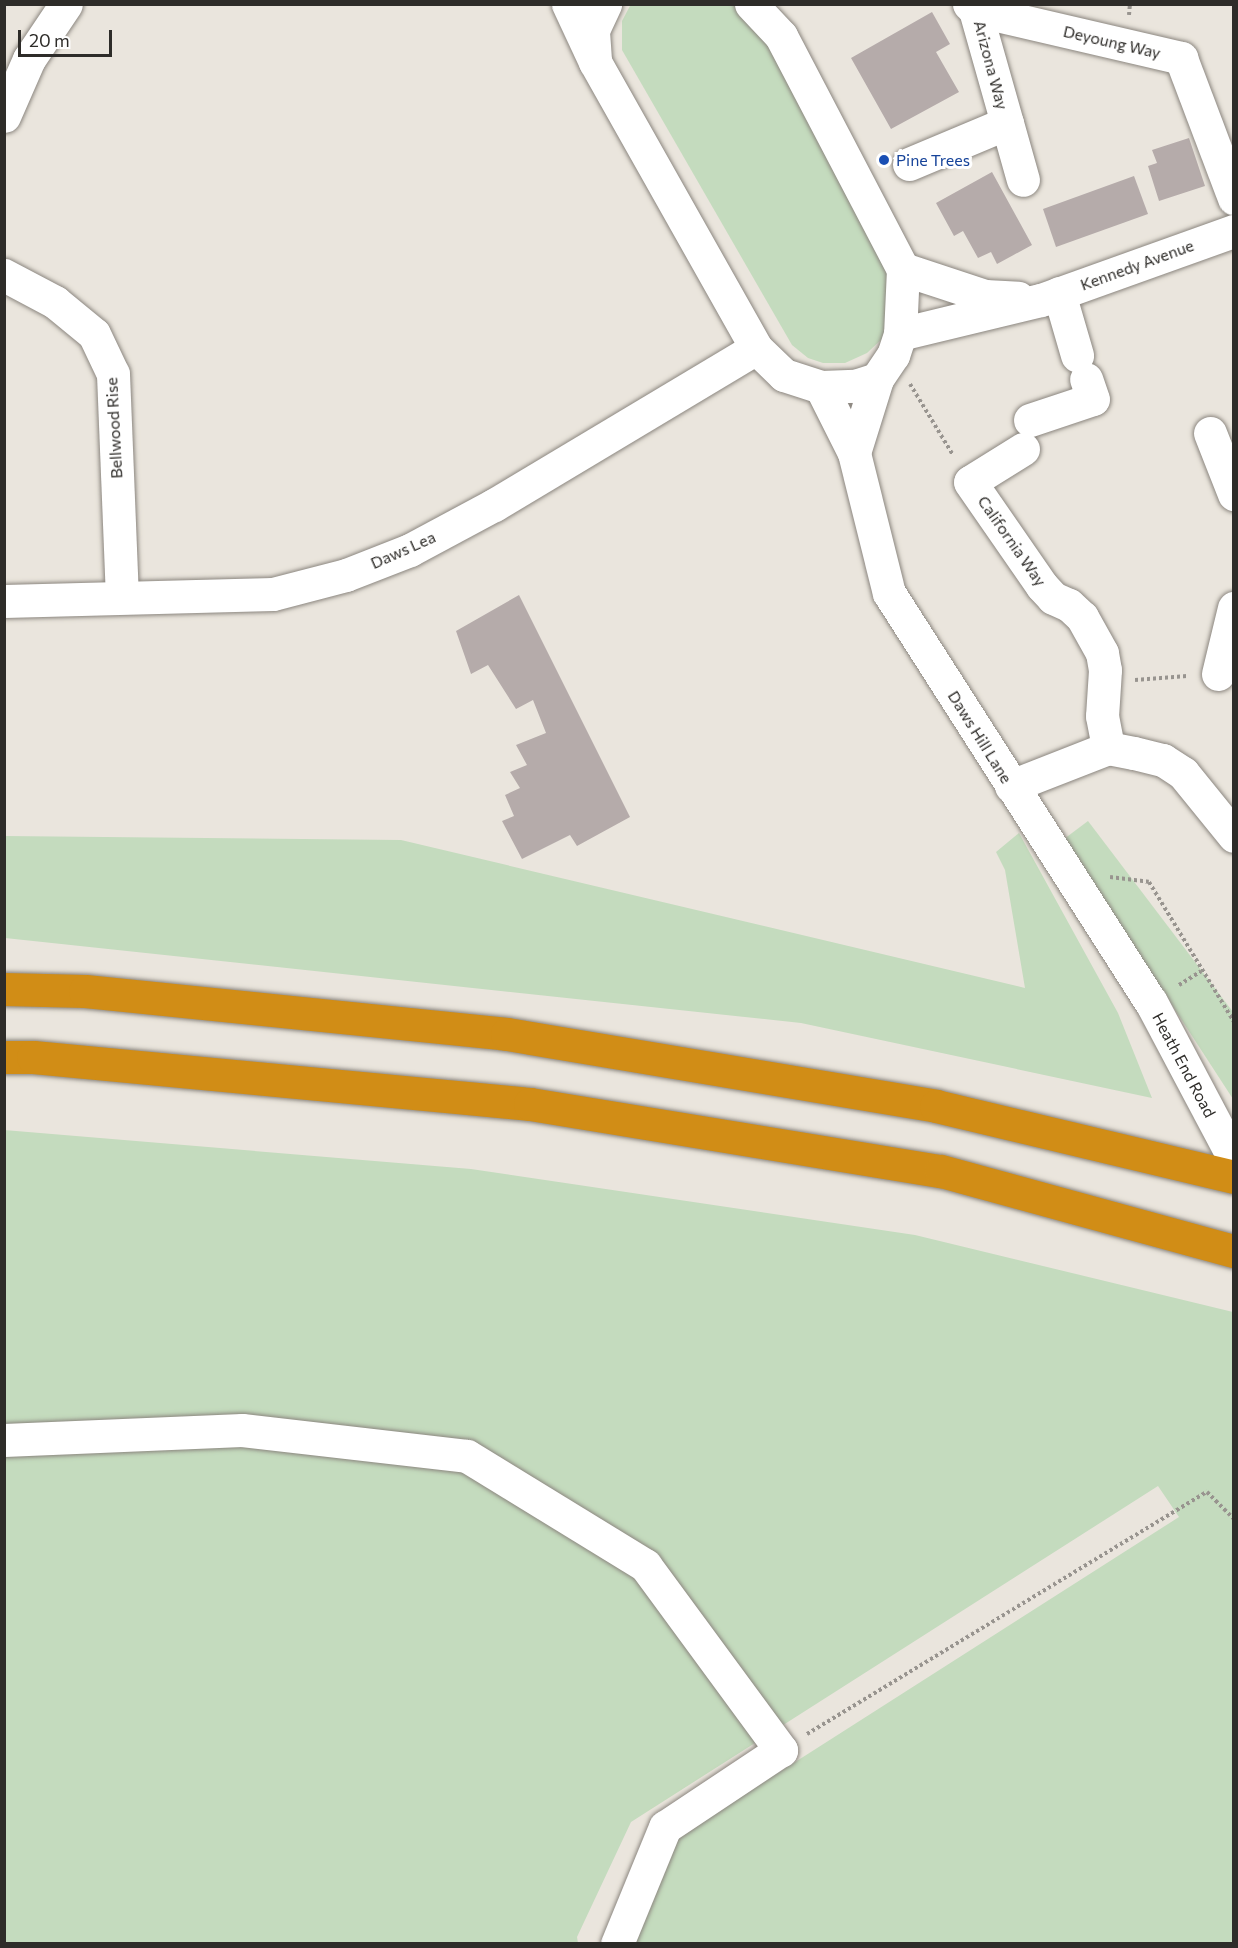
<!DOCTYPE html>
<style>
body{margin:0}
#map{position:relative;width:1238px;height:1948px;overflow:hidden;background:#eae5dd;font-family:Commissioner,sans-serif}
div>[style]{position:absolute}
.green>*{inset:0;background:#c4dbbe}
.building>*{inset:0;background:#b5abaa}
.path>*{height:4px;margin-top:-2px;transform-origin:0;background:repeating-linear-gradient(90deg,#98948f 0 3px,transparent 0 6px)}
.roads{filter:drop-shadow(0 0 2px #8b867f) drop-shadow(0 0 2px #8b867f)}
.minor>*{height:33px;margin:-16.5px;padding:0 16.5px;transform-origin:16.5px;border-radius:16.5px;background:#fff}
.highway>*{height:33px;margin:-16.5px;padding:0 16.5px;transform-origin:16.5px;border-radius:16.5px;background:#d18d16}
.dots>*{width:16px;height:16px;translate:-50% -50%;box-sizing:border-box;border:3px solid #fff;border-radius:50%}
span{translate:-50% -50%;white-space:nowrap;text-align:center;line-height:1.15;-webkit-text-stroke:6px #fff;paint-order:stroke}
.street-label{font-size:16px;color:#2e2c29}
.transit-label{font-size:16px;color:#164399}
.left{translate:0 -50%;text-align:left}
.frame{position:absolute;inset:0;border:6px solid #2e2c29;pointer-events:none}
.scale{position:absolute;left:18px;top:30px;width:94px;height:27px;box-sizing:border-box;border:3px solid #2e2c29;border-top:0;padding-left:8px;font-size:18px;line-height:21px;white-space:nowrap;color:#2e2c29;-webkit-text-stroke:4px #fff;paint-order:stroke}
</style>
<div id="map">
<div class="green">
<div style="clip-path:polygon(631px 4px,738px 5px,775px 54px,886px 258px,894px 292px,884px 337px,867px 353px,845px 363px,823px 363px,808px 358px,792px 345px,622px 50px,622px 21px)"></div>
<div style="clip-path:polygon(1088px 821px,1233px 1012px,1233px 1099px,1064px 839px)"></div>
<div style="clip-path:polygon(1019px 833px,1118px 1013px,1152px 1098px,801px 1023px,5px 938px,5px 836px,401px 840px,1025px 988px,1005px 870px,996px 852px)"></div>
<div style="clip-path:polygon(4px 1130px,471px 1169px,915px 1235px,1233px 1312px,1233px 1943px,614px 1943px,659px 1849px,1179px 1517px,1158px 1486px,631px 1822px,577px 1937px,578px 1943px,5px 1943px)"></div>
</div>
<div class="building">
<div style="clip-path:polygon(932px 12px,950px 44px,936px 52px,959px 92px,891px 129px,851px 58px)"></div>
<div style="clip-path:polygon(1189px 138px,1205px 186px,1159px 201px,1148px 166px,1157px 163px,1152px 150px)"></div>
<div style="clip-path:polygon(992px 172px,1032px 245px,997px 264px,991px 252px,978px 258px,963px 231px,954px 236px,936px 203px)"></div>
<div style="clip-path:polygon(1134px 176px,1148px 214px,1056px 247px,1043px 209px)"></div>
<div style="clip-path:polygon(519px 595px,630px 817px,577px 846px,570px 835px,522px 859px,502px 821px,514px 816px,505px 795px,520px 788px,510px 772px,527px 765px,516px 745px,546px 733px,533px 700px,516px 709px,488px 665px,471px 674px,456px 631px)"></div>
</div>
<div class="path">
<div style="left:1129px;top:15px;width:11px;rotate:-85deg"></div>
<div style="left:910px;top:384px;width:83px;rotate:58.8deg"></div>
<div style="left:1135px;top:680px;width:52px;rotate:-4.4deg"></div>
<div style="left:1110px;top:877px;width:39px;rotate:7deg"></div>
<div style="left:1149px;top:882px;width:164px;rotate:58.7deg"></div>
<div style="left:1179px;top:985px;width:26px;rotate:-32deg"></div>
<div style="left:807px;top:1734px;width:468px;rotate:-31.2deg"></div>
<div style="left:1207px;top:1492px;width:38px;rotate:45deg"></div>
</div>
<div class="roads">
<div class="minor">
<div style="left:568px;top:4px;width:64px;rotate:65deg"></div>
<div style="left:595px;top:62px;width:328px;rotate:60.6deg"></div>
<div style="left:756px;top:348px;width:39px;rotate:44deg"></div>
<div style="left:784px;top:375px;width:39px;rotate:18deg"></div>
<div style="left:821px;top:387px;width:34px;rotate:-2deg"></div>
<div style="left:855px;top:386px;width:23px;rotate:-18deg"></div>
<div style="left:751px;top:4px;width:44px;rotate:46.8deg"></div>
<div style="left:781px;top:36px;width:263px;rotate:62.4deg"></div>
<div style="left:903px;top:269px;width:65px;rotate:92.6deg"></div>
<div style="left:900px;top:334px;width:22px;rotate:108deg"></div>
<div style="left:893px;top:355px;width:29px;rotate:124deg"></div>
<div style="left:877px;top:379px;width:77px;rotate:107.3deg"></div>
<div style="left:969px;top:4px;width:8px;rotate:45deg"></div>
<div style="left:975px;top:10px;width:212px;rotate:13.1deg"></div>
<div style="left:1181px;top:58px;width:150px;rotate:69.3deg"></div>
<div style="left:595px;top:60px;width:30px;rotate:-94deg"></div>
<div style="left:593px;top:30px;width:29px;rotate:-65deg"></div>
<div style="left:4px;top:116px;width:62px;rotate:-66.3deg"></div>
<div style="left:29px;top:59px;width:66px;rotate:-56.1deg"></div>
<div style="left:1007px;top:123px;width:59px;rotate:74.3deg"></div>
<div style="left:909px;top:164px;width:106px;rotate:-22.7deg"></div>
<div style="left:1007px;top:123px;width:117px;rotate:-105.8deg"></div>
<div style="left:903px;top:269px;width:86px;rotate:18.2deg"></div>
<div style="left:985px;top:296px;width:33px;rotate:3deg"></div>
<div style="left:4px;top:275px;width:58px;rotate:27.9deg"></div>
<div style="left:55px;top:302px;width:50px;rotate:39.4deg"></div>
<div style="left:94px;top:334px;width:44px;rotate:64.6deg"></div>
<div style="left:113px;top:374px;width:223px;rotate:87.7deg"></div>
<div style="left:1059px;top:293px;width:65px;rotate:73.8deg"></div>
<div style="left:900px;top:334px;width:145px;rotate:-13.6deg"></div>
<div style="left:1041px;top:300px;width:205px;rotate:-19.7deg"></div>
<div style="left:821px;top:387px;width:74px;rotate:63.4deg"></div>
<div style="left:854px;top:453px;width:144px;rotate:76deg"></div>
<div style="left:889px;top:593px;width:486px;rotate:57.4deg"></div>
<div style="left:1151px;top:1002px;width:178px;rotate:62.1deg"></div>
<div style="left:1030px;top:420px;width:66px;rotate:-18.4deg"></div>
<div style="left:1093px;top:399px;width:21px;rotate:-109deg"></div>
<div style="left:1210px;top:433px;width:66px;rotate:68.5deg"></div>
<div style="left:1023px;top:449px;width:62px;rotate:148.1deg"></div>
<div style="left:970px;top:482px;width:126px;rotate:55.3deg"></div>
<div style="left:1042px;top:586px;width:16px;rotate:47deg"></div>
<div style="left:1053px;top:598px;width:17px;rotate:24deg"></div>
<div style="left:1069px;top:605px;width:18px;rotate:43deg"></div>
<div style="left:1082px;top:617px;width:41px;rotate:60.9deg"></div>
<div style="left:1102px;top:653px;width:17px;rotate:80deg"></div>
<div style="left:1105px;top:670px;width:46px;rotate:93.7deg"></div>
<div style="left:1102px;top:716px;width:33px;rotate:79deg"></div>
<div style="left:4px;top:601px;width:269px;rotate:-1.5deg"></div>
<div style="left:273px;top:594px;width:75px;rotate:-14.6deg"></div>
<div style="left:346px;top:575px;width:69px;rotate:-21.3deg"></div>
<div style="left:410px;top:550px;width:95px;rotate:-28.2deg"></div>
<div style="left:494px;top:505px;width:305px;rotate:-30.9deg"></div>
<div style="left:1218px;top:674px;width:68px;rotate:-76.4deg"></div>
<div style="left:1011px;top:786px;width:104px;rotate:-21.4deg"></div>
<div style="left:1108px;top:748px;width:26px;rotate:11deg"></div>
<div style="left:1134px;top:753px;width:30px;rotate:14deg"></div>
<div style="left:1163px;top:760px;width:24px;rotate:33deg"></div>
<div style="left:1183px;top:773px;width:81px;rotate:51deg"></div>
<div style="left:4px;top:1440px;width:238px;rotate:-2.4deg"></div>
<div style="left:242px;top:1430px;width:226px;rotate:6.6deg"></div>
<div style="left:467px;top:1456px;width:209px;rotate:31.5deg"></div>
<div style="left:645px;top:1565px;width:230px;rotate:53.7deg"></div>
<div style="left:781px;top:1750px;width:139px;rotate:146.4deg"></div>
<div style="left:665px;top:1827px;width:126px;rotate:112.3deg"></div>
</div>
<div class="highway">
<div style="left:4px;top:989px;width:81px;rotate:1.4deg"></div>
<div style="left:85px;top:991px;width:424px;rotate:5.8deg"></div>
<div style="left:507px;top:1034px;width:435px;rotate:9.5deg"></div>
<div style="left:936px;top:1106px;width:306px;rotate:13.4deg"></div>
<div style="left:4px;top:1057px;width:29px"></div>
<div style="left:33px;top:1057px;width:499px;rotate:5.4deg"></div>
<div style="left:530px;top:1104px;width:416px;rotate:9.3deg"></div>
<div style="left:941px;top:1171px;width:304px;rotate:15.3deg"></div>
</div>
</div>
<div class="dots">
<div style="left:884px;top:160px;background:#1a4fb4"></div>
</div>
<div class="street-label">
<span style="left:1112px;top:42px;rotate:13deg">Deyoung Way</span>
<span style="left:991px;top:65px;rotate:75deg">Arizona Way</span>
<span style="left:1137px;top:265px;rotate:-20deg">Kennedy Avenue</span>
<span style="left:114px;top:428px;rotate:-93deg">Bellwood Rise</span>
<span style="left:1012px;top:541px;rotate:55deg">California Way</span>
<span style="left:403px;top:550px;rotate:-24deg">Daws Lea</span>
<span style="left:980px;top:737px;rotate:58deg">Daws Hill Lane</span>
<span style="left:1184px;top:1065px;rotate:62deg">Heath End Road</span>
</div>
<div class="transit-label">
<span class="left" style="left:896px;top:160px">Pine Trees</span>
</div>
<div class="frame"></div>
<div class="scale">20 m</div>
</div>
